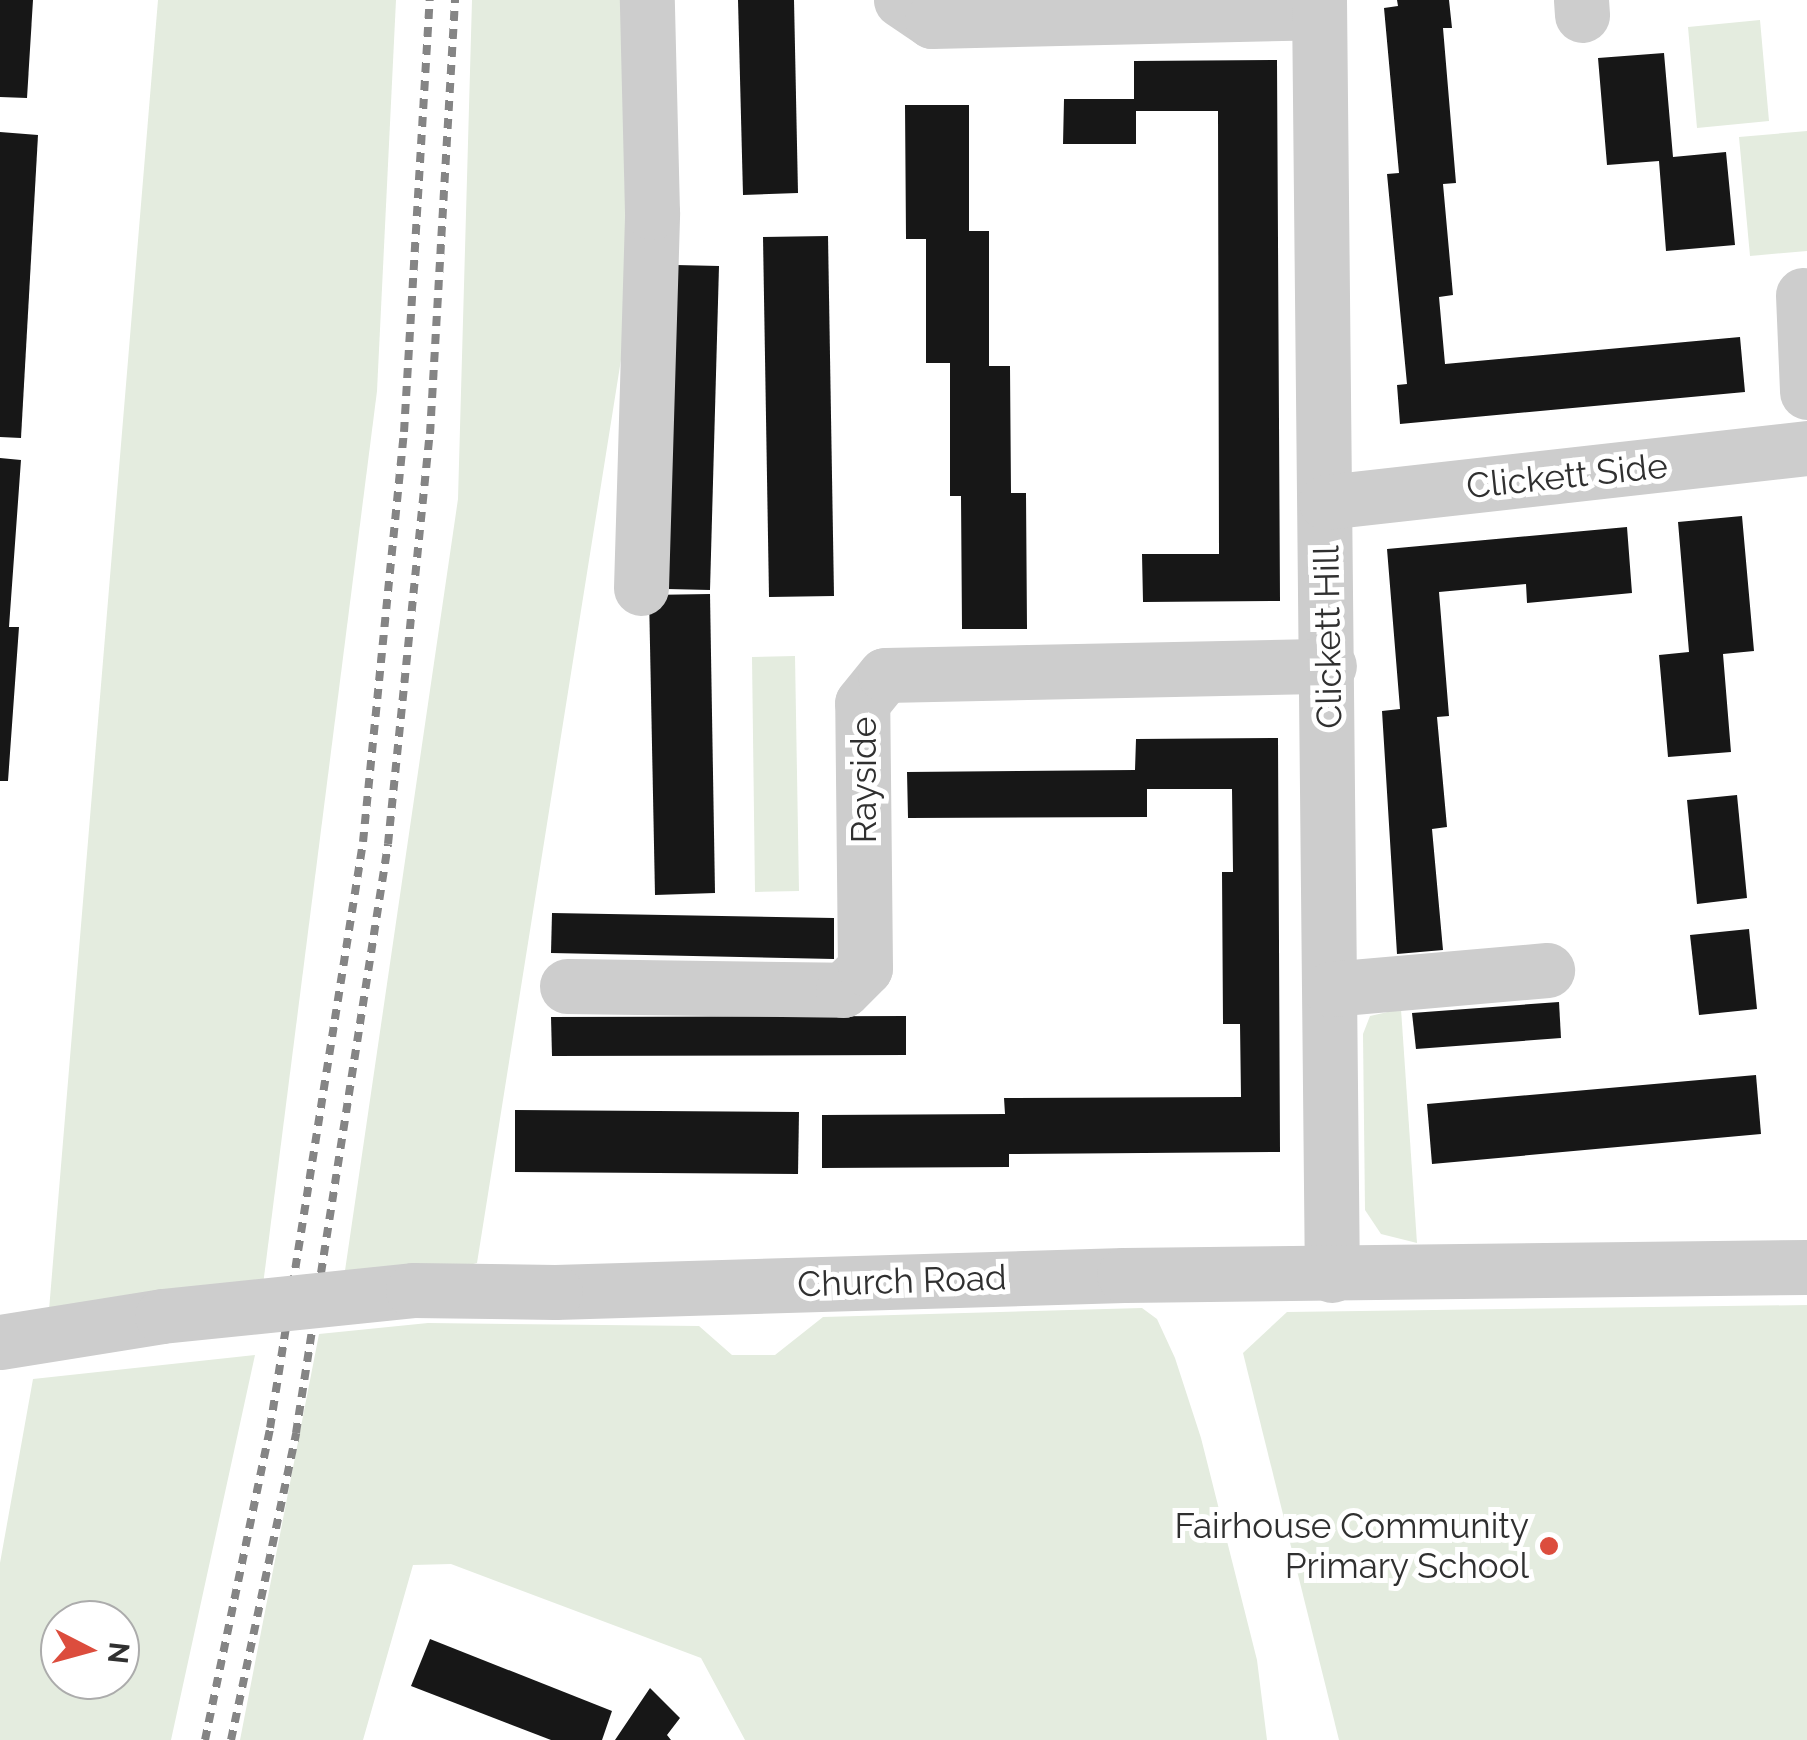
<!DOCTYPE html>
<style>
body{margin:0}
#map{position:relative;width:1807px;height:1740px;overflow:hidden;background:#fff;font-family:Raleway,sans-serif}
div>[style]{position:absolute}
.green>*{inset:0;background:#e4ecdf}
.building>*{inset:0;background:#171717}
.minor>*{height:55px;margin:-27.5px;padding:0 27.5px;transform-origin:27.5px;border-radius:27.5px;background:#cdcdcd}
.rail>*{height:8px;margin-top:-4px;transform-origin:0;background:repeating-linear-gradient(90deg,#858585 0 10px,transparent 0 18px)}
.minor-bridge>*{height:55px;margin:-27.5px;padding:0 27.5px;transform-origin:27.5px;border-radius:27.5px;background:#cdcdcd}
.dots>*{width:28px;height:28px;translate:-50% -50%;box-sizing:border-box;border:5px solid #fff;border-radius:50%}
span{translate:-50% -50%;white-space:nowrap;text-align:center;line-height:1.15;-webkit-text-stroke:10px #fff;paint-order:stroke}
.street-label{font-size:35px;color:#303030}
.poi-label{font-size:35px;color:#303030}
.right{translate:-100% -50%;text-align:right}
.north{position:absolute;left:40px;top:1600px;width:100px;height:100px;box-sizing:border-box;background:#fff;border:2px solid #acacac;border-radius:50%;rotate:96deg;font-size:28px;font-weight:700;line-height:40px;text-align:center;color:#303030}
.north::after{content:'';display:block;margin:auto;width:35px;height:45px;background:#dc4d3d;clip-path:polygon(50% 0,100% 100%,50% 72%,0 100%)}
</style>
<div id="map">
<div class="green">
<div style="clip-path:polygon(158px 0,396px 0,377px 391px,263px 1285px,49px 1310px)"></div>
<div style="clip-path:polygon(472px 0,622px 0,627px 322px,477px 1263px,341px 1298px,458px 499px)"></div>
<div style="clip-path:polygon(1760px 20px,1769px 121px,1697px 128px,1688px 27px)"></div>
<div style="clip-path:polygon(1807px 131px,1807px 251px,1750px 256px,1739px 137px)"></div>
<div style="clip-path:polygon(795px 656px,799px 891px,755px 892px,752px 657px)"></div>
<div style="clip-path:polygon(1401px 1009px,1417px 1243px,1381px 1234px,1365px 1210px,1363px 1034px,1370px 1016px)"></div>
<div style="clip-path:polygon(1807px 1305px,1807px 1740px,1339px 1740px,1243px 1353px,1287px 1312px)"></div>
<div style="clip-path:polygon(1142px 1308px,1157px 1319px,1175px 1358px,1201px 1438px,1257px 1660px,1267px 1740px,745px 1740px,701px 1658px,451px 1564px,413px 1565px,363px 1740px,240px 1740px,319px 1334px,428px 1323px,699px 1326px,732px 1355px,775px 1355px,823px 1317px)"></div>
<div style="clip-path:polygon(evenodd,255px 1355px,171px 1740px,0 1740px,0 1563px,33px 1379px,255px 1355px,60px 1620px,120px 1620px,120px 1680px,60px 1680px,60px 1620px)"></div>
</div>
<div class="building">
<div style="clip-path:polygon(0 0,33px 0,27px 98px,0 97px)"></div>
<div style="clip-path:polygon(738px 0,794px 0,798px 193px,743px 195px)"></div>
<div style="clip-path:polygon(1397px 0,1449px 0,1452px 28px,1443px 28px,1456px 183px,1443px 184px,1453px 295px,1439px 297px,1445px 364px,1740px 337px,1745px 392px,1400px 424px,1397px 385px,1407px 384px,1387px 174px,1399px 173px,1384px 8px,1398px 6px)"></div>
<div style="clip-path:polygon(1664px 53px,1673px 157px,1726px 152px,1735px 245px,1666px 251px,1659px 161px,1607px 165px,1598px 58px)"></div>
<div style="clip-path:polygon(1277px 60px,1280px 601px,1143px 602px,1142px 554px,1219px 554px,1218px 111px,1136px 111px,1136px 144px,1063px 144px,1064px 99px,1134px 99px,1134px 61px)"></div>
<div style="clip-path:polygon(905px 105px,969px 105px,969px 231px,989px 231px,989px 366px,1010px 366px,1011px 493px,1026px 493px,1027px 629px,962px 629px,961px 496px,950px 496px,950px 363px,926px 363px,926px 239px,906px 239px)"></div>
<div style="clip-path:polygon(0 132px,38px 135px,21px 438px,0 437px)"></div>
<div style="clip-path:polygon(828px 236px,834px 596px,769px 597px,763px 237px)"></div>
<div style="clip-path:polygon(676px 265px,719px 266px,710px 590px,667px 589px)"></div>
<div style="clip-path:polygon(0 458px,21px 460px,9px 627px,19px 627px,8px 781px,0 781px)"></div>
<div style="clip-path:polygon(1742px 516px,1754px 651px,1723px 654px,1731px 752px,1668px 757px,1659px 655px,1689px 652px,1678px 522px)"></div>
<div style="clip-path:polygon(1627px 527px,1632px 593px,1527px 603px,1526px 584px,1439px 592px,1449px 716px,1437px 717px,1447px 827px,1432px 829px,1443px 950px,1397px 954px,1382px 711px,1400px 709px,1387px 549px)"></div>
<div style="clip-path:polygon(710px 594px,715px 893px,655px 895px,649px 595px)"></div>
<div style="clip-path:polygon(1278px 738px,1280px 1152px,1009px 1154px,1009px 1167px,822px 1168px,822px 1115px,1005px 1114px,1004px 1098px,1241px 1097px,1240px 1024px,1223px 1024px,1222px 872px,1233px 872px,1232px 789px,1147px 789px,1147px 817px,908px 818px,907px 772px,1135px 770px,1136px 739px)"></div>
<div style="clip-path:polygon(1737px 795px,1747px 898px,1697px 904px,1687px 800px)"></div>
<div style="clip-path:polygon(552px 913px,834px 918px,834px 959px,551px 953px)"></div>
<div style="clip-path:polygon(1749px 929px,1757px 1009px,1699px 1015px,1690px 935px)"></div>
<div style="clip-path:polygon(1559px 1002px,1561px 1038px,1416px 1049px,1412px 1013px)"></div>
<div style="clip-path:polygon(906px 1016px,906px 1055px,552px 1056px,551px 1017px)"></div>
<div style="clip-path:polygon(1756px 1075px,1761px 1134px,1432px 1164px,1427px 1104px)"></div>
<div style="clip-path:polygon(515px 1110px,799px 1112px,798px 1174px,515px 1172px)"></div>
<div style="clip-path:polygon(430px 1639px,612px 1711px,602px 1740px,551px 1740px,411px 1686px)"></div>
<div style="clip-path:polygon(650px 1688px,680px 1718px,667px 1735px,671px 1740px,615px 1740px)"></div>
</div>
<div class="minor">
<div style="left:901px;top:0;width:37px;rotate:34deg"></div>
<div style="left:932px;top:21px;width:387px;rotate:-1.3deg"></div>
<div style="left:1319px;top:0;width:1275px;rotate:89.42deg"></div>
<div style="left:1581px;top:0;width:15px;rotate:86deg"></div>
<div style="left:1803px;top:295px;width:97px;rotate:87.6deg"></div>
<div style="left:1326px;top:502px;width:484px;rotate:-6.4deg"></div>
<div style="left:641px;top:588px;width:376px;rotate:-88.3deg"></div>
<div style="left:652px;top:212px;width:212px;rotate:-91.4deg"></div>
<div style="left:567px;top:986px;width:276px;rotate:0.8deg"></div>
<div style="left:843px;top:990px;width:31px;rotate:-45deg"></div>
<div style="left:865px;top:968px;width:265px;rotate:-90.6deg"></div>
<div style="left:862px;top:703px;width:36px;rotate:-51deg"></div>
<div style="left:885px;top:675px;width:444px;rotate:-1.2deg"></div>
<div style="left:1330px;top:989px;width:218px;rotate:-5deg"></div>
<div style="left:555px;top:1292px;width:569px;rotate:-1.71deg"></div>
<div style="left:1124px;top:1275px;width:683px;rotate:-0.67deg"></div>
<div style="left:0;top:1342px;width:164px;rotate:-9.1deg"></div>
</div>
<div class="rail">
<div style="left:205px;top:1740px;width:319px;rotate:-78.2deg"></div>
<div style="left:270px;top:1428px;width:593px;rotate:-80.98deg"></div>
<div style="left:363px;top:842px;width:412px;rotate:-84.3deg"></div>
<div style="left:404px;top:432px;width:433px;rotate:-86.6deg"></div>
<div style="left:231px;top:1740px;width:314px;rotate:-78deg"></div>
<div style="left:296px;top:1433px;width:596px;rotate:-81.12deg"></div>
<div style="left:388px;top:844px;width:412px;rotate:-84.2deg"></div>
<div style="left:430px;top:434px;width:435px;rotate:-86.7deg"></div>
</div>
<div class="minor-bridge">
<div style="left:162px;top:1316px;width:252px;rotate:-5.9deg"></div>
<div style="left:413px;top:1290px;width:142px;rotate:0.8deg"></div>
</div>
<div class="dots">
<div style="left:1549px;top:1546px;background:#dc4d3d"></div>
</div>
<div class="street-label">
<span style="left:1567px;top:476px;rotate:-6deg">Clickett Side</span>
<span style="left:1328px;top:637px;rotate:-91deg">Clickett Hill</span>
<span style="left:864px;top:780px;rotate:-90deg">Rayside</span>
<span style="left:902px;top:1281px;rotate:-2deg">Church Road</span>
</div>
<div class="poi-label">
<span class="right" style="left:1529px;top:1546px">Fairhouse Community<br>Primary School</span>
</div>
<div class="north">N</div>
</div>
